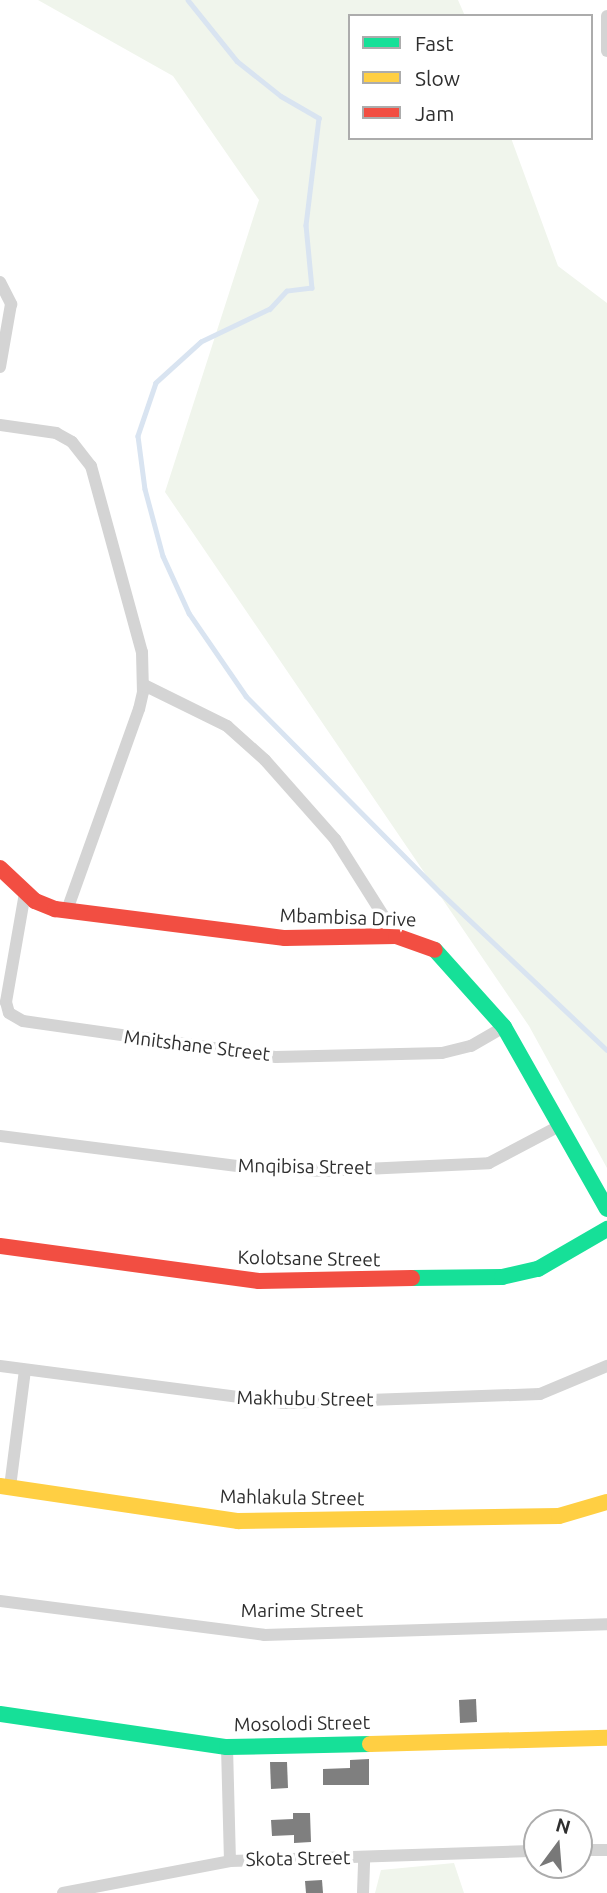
<!DOCTYPE html>
<style>
body{margin:0}
#map{position:relative;width:607px;height:1893px;overflow:hidden;background:#fff;font-family:Ubuntu,sans-serif}
div>[style]{position:absolute}
.green>*{inset:0;background:#f0f5ec}
.stream>*{height:4.5px;margin:-2.25px;padding:0 2.25px;transform-origin:2.25px;border-radius:2.25px;background:#d9e4f1}
.building>*{inset:0;background:#7f7f7f}
.street>*{height:12px;margin:-6px;padding:0 6px;transform-origin:6px;border-radius:6px;background:#d4d4d4}
.fast>*{height:16px;margin:-8px;padding:0 8px;transform-origin:8px;border-radius:8px;background:#16e098}
.slow>*{height:16px;margin:-8px;padding:0 8px;transform-origin:8px;border-radius:8px;background:#ffcf43}
.jam>*{height:16px;margin:-8px;padding:0 8px;transform-origin:8px;border-radius:8px;background:#f24e42}
span{translate:-50% -50%;white-space:nowrap;text-align:center;line-height:1.15;-webkit-text-stroke:7px #fff;paint-order:stroke}
.street-label{font-size:19px;color:#2f2f2f}
.legend{position:absolute;left:348px;top:14px;width:245px;height:126px;box-sizing:border-box;background:#fff;border:2px solid #acacac;margin:0;padding:9px 12px;list-style:none;font-size:21px;color:#2f2f2f}
.legend li{display:flex;align-items:center;gap:14px;height:35px}
.legend b{width:35px;border:2px solid #acacac}
.north{position:absolute;left:523px;top:1809px;width:70px;height:70px;box-sizing:border-box;background:#fff;border:2px solid #acacac;border-radius:50%;rotate:16deg;font-size:19px;font-weight:700;line-height:28px;text-align:center;color:#2f2f2f}
.north::after{content:'';display:block;margin:auto;width:24px;height:32px;background:#787878;clip-path:polygon(50% 0,100% 100%,50% 72%,0 100%)}
</style>
<div id="map">
<div class="green">
<div style="clip-path:polygon(38px 0,458px 0,465px 16px,350px 16px,350px 138px,511px 138px,558px 266px,607px 303px,607px 1168px,529px 1026px,165px 492px,259px 200px,173px 76px)"></div>
<div style="clip-path:polygon(454px 1863px,464px 1893px,375px 1893px,381px 1870px)"></div>
</div>
<div class="stream">
<div style="left:188px;top:0;width:78px;rotate:51.2deg"></div>
<div style="left:237px;top:61px;width:56px;rotate:38.5deg"></div>
<div style="left:281px;top:96px;width:44px;rotate:30.1deg"></div>
<div style="left:319px;top:118px;width:108px;rotate:96.9deg"></div>
<div style="left:306px;top:225px;width:63px;rotate:84.6deg"></div>
<div style="left:312px;top:288px;width:25px;rotate:173deg"></div>
<div style="left:287px;top:291px;width:25px;rotate:133deg"></div>
<div style="left:270px;top:309px;width:76px;rotate:154.4deg"></div>
<div style="left:201px;top:342px;width:61px;rotate:137.7deg"></div>
<div style="left:156px;top:383px;width:56px;rotate:108.8deg"></div>
<div style="left:138px;top:436px;width:53px;rotate:82.5deg"></div>
<div style="left:145px;top:489px;width:69px;rotate:75deg"></div>
<div style="left:163px;top:556px;width:63px;rotate:65.5deg"></div>
<div style="left:189px;top:613px;width:101px;rotate:55.5deg"></div>
<div style="left:246px;top:696px;width:277px;rotate:45.3deg"></div>
<div style="left:441px;top:893px;width:228px;rotate:43.4deg"></div>
</div>
<div class="building">
<div style="clip-path:polygon(476px 1699px,477px 1722px,460px 1723px,459px 1700px)"></div>
<div style="clip-path:polygon(369px 1759px,369px 1785px,323px 1785px,323px 1769px,350px 1768px,350px 1760px)"></div>
<div style="clip-path:polygon(270px 1762px,287px 1762px,288px 1788px,271px 1789px)"></div>
<div style="clip-path:polygon(293px 1813px,310px 1813px,311px 1842px,294px 1843px,294px 1835px,272px 1836px,271px 1820px,293px 1819px)"></div>
<div style="clip-path:polygon(322px 1880px,323px 1893px,306px 1893px,305px 1881px)"></div>
</div>
<div class="street">
<div style="left:607px;top:16px;width:35px;rotate:90deg"></div>
<div style="left:0;top:282px;width:25px;rotate:63deg"></div>
<div style="left:11px;top:304px;width:64px;rotate:99.9deg"></div>
<div style="left:0;top:425px;width:57px;rotate:8.1deg"></div>
<div style="left:56px;top:433px;width:18px;rotate:29deg"></div>
<div style="left:72px;top:442px;width:31px;rotate:52deg"></div>
<div style="left:91px;top:466px;width:193px;rotate:74.7deg"></div>
<div style="left:142px;top:652px;width:40px;rotate:88.6deg"></div>
<div style="left:143px;top:692px;width:17px;rotate:103deg"></div>
<div style="left:139px;top:709px;width:214px;rotate:109.7deg"></div>
<div style="left:144px;top:685px;width:93px;rotate:26.3deg"></div>
<div style="left:227px;top:726px;width:51px;rotate:41.8deg"></div>
<div style="left:265px;top:760px;width:106px;rotate:48.5deg"></div>
<div style="left:335px;top:839px;width:115px;rotate:57.8deg"></div>
<div style="left:25px;top:893px;width:111px;rotate:99.9deg"></div>
<div style="left:6px;top:1002px;width:11px;rotate:75deg"></div>
<div style="left:9px;top:1013px;width:16px;rotate:30deg"></div>
<div style="left:23px;top:1021px;width:256px;rotate:8.1deg"></div>
<div style="left:276px;top:1057px;width:166px;rotate:-1.4deg"></div>
<div style="left:442px;top:1053px;width:30px;rotate:-14deg"></div>
<div style="left:471px;top:1046px;width:38px;rotate:-30deg"></div>
<div style="left:0;top:1136px;width:241px;rotate:7.2deg"></div>
<div style="left:239px;top:1166px;width:83px;rotate:3.4deg"></div>
<div style="left:322px;top:1171px;width:167px;rotate:-2.7deg"></div>
<div style="left:489px;top:1163px;width:81px;rotate:-27.8deg"></div>
<div style="left:0;top:1366px;width:285px;rotate:7.4deg"></div>
<div style="left:283px;top:1403px;width:257px;rotate:-2deg"></div>
<div style="left:540px;top:1394px;width:73px;rotate:-22.7deg"></div>
<div style="left:10px;top:1487px;width:118px;rotate:-82.7deg"></div>
<div style="left:0;top:1601px;width:266px;rotate:7.3deg"></div>
<div style="left:264px;top:1635px;width:343px;rotate:-1.8deg"></div>
<div style="left:227px;top:1747px;width:114px;rotate:88.5deg"></div>
<div style="left:579px;top:1850px;width:28px"></div>
<div style="left:63px;top:1893px;width:170px;rotate:-10.8deg"></div>
<div style="left:230px;top:1861px;width:307px;rotate:-1.9deg"></div>
<div style="left:363px;top:1893px;width:36px;rotate:-88deg"></div>
</div>
<div class="fast">
<div style="left:435px;top:950px;width:103px;rotate:48.1deg"></div>
<div style="left:504px;top:1027px;width:209px;rotate:60.5deg"></div>
<div style="left:412px;top:1278px;width:90px;rotate:-0.6deg"></div>
<div style="left:502px;top:1277px;width:37px;rotate:-13deg"></div>
<div style="left:538px;top:1269px;width:80px;rotate:-30.1deg"></div>
<div style="left:0;top:1714px;width:229px;rotate:8.3deg"></div>
<div style="left:227px;top:1747px;width:143px;rotate:-1.2deg"></div>
</div>
<div class="slow">
<div style="left:0;top:1486px;width:241px;rotate:8.4deg"></div>
<div style="left:238px;top:1521px;width:321px;rotate:-0.9deg"></div>
<div style="left:559px;top:1516px;width:50px;rotate:-16.3deg"></div>
<div style="left:370px;top:1744px;width:237px;rotate:-1.5deg"></div>
</div>
<div class="jam">
<div style="left:0;top:868px;width:48px;rotate:43.3deg"></div>
<div style="left:35px;top:901px;width:22px;rotate:22deg"></div>
<div style="left:55px;top:909px;width:232px;rotate:7.2deg"></div>
<div style="left:285px;top:938px;width:111px;rotate:-1deg"></div>
<div style="left:396px;top:936px;width:41px;rotate:19.7deg"></div>
<div style="left:0;top:1246px;width:261px;rotate:7.7deg"></div>
<div style="left:259px;top:1281px;width:153px;rotate:-1.1deg"></div>
</div>
<div class="street-label">
<span style="left:348px;top:918px;rotate:2deg">Mbambisa Drive</span>
<span style="left:197px;top:1046px;rotate:7deg">Mnitshane Street</span>
<span style="left:305px;top:1167px;rotate:1deg">Mnqibisa Street</span>
<span style="left:309px;top:1259px;rotate:1deg">Kolotsane Street</span>
<span style="left:305px;top:1399px;rotate:1deg">Makhubu Street</span>
<span style="left:292px;top:1498px;rotate:1deg">Mahlakula Street</span>
<span style="left:302px;top:1611px">Marime Street</span>
<span style="left:302px;top:1724px;rotate:-1deg">Mosolodi Street</span>
<span style="left:298px;top:1859px;rotate:-1deg">Skota Street</span>
</div>
<ul class="legend">
<li><b style="height:9px;background:#16e098"></b>Fast</li>
<li><b style="height:9px;background:#ffcf43"></b>Slow</li>
<li><b style="height:9px;background:#f24e42"></b>Jam</li>
</ul>
<div class="north">N</div>
</div>
